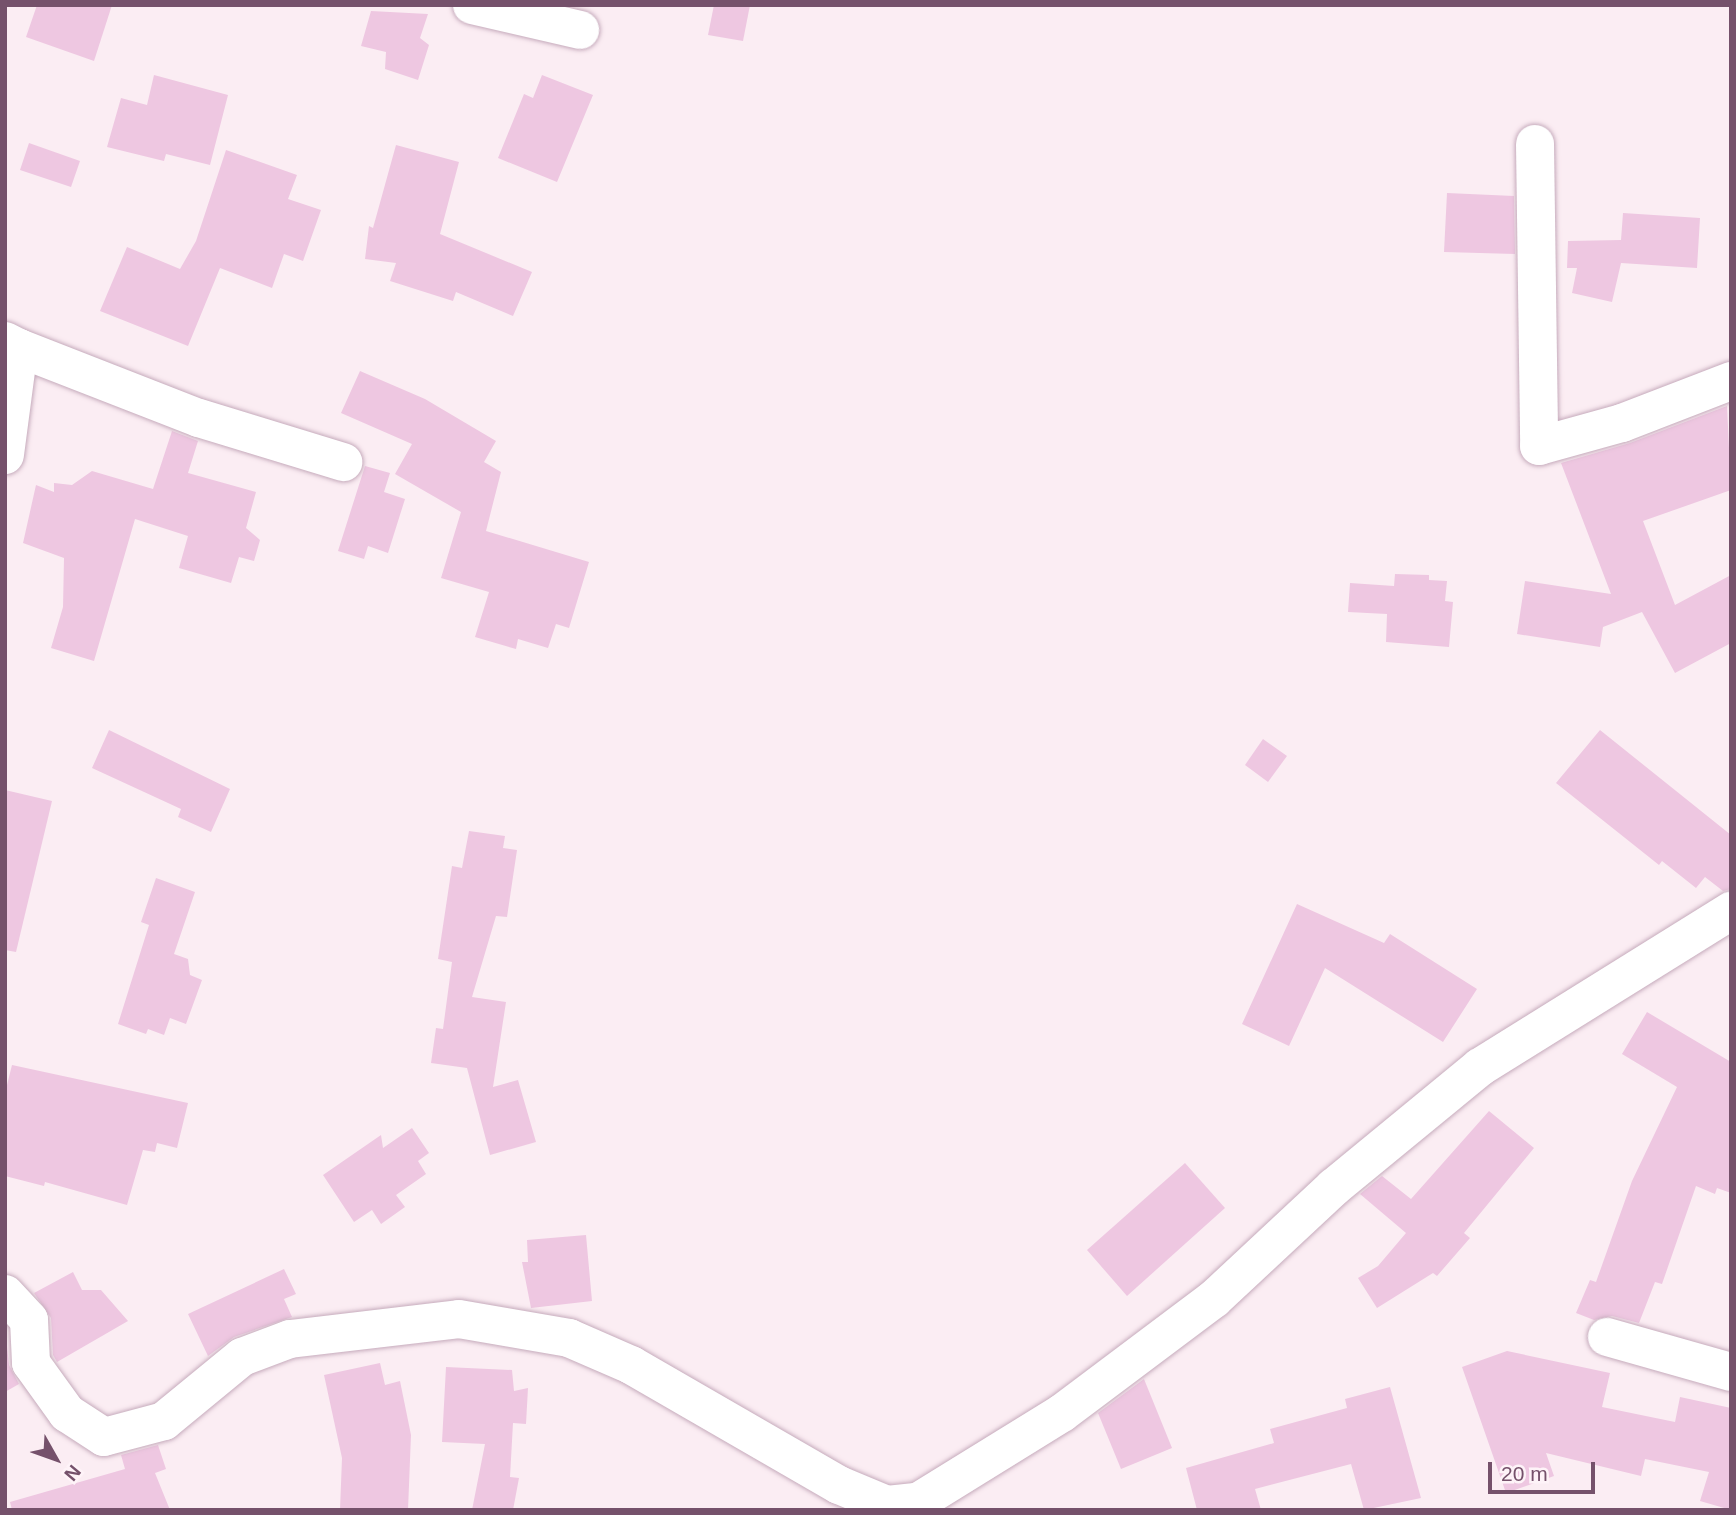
<!DOCTYPE html>
<style>
body{margin:0}
#map{position:relative;width:1736px;height:1515px;overflow:hidden;background:#fbedf3;font-family:Helvetica,sans-serif}
div>[style]{position:absolute}
.building>*{inset:0;background:#eec7e1}
.roads{filter:drop-shadow(0 0 2px #c6abbc) drop-shadow(0 0 2px #c6abbc)}
.minor>*{height:38px;margin:-19px;padding:0 19px;transform-origin:19px;border-radius:19px;background:#fff}
span{translate:-50% -50%;white-space:nowrap;text-align:center;line-height:1.15;-webkit-text-stroke:6px #fef3f8;paint-order:stroke}
.frame{position:absolute;inset:0;border:7px solid #75516b;pointer-events:none}
.north{position:absolute;left:21px;top:1424px;width:70px;height:70px;-webkit-text-stroke:5px #fef3f8;paint-order:stroke;rotate:130deg;font-size:19px;font-weight:700;line-height:28px;text-align:center;color:#75516b}
.north::after{content:'';display:block;margin:auto;width:24px;height:32px;background:#75516b;clip-path:polygon(50% 0,100% 100%,50% 72%,0 100%)}
.scale{position:absolute;left:1488px;top:1462px;width:107px;height:32px;box-sizing:border-box;border:4px solid #75516b;border-top:0;padding-left:9px;font-size:21px;line-height:24px;white-space:nowrap;color:#75516b;-webkit-text-stroke:5px #fef3f8;paint-order:stroke}
</style>
<div id="map">
<div class="building">
<div style="clip-path:polygon(37px 5px,112px 5px,94px 61px,26px 37px)"></div>
<div style="clip-path:polygon(714px 5px,750px 5px,743px 41px,708px 35px)"></div>
<div style="clip-path:polygon(371px 11px,428px 14px,420px 38px,429px 45px,418px 80px,385px 69px,386px 52px,361px 46px)"></div>
<div style="clip-path:polygon(154px 75px,228px 95px,210px 165px,166px 154px,164px 161px,107px 147px,121px 98px,147px 105px)"></div>
<div style="clip-path:polygon(542px 75px,593px 95px,557px 182px,498px 158px,524px 94px,533px 98px)"></div>
<div style="clip-path:polygon(29px 143px,80px 161px,71px 187px,20px 170px)"></div>
<div style="clip-path:polygon(396px 145px,459px 162px,440px 234px,532px 272px,513px 316px,456px 292px,453px 301px,390px 281px,396px 263px,365px 259px,369px 226px,373px 228px)"></div>
<div style="clip-path:polygon(226px 150px,297px 175px,288px 199px,321px 210px,303px 261px,284px 254px,272px 288px,220px 268px,188px 346px,100px 311px,127px 247px,180px 269px,196px 241px)"></div>
<div style="clip-path:polygon(1447px 193px,1514px 196px,1515px 254px,1444px 252px)"></div>
<div style="clip-path:polygon(1623px 213px,1700px 218px,1697px 268px,1621px 263px,1612px 302px,1572px 293px,1577px 268px,1567px 268px,1568px 241px,1621px 240px)"></div>
<div style="clip-path:polygon(360px 371px,425px 399px,496px 441px,484px 462px,501px 472px,486px 531px,589px 562px,569px 628px,556px 624px,548px 648px,518px 639px,516px 649px,475px 637px,489px 592px,441px 578px,461px 512px,395px 474px,412px 444px,341px 413px)"></div>
<div style="clip-path:polygon(1727px 406px,1731px 490px,1643px 521px,1675px 605px,1731px 575px,1731px 643px,1675px 673px,1642px 612px,1603px 627px,1600px 647px,1517px 634px,1525px 581px,1611px 594px,1561px 463px,1630px 443px)"></div>
<div style="clip-path:polygon(172px 431px,198px 441px,188px 473px,256px 492px,246px 528px,260px 540px,254px 561px,239px 557px,231px 583px,179px 568px,188px 536px,135px 519px,94px 661px,51px 648px,63px 607px,64px 558px,23px 543px,36px 485px,54px 492px,54px 483px,72px 485px,92px 471px,153px 489px)"></div>
<div style="clip-path:polygon(365px 466px,390px 473px,384px 492px,405px 499px,388px 553px,368px 546px,364px 559px,338px 551px)"></div>
<div style="clip-path:polygon(1395px 574px,1429px 575px,1429px 580px,1447px 581px,1445px 601px,1453px 602px,1449px 647px,1386px 642px,1387px 614px,1348px 612px,1350px 583px,1394px 586px)"></div>
<div style="clip-path:polygon(109px 730px,230px 789px,211px 832px,178px 817px,181px 809px,92px 768px)"></div>
<div style="clip-path:polygon(1600px 730px,1731px 835px,1731px 889px,1723px 891px,1705px 877px,1696px 888px,1662px 861px,1659px 865px,1556px 783px)"></div>
<div style="clip-path:polygon(1263px 739px,1287px 756px,1268px 782px,1245px 765px)"></div>
<div style="clip-path:polygon(5px 790px,52px 801px,16px 952px,5px 950px)"></div>
<div style="clip-path:polygon(469px 831px,505px 836px,503px 848px,517px 850px,507px 917px,496px 916px,472px 997px,506px 1002px,493px 1087px,518px 1080px,536px 1142px,490px 1155px,467px 1068px,431px 1063px,436px 1028px,443px 1029px,452px 962px,438px 959px,452px 866px,462px 868px)"></div>
<div style="clip-path:polygon(156px 878px,195px 892px,174px 954px,188px 959px,190px 975px,202px 980px,186px 1024px,170px 1018px,164px 1035px,148px 1029px,146px 1034px,118px 1024px,149px 925px,141px 922px)"></div>
<div style="clip-path:polygon(1297px 904px,1384px 943px,1390px 934px,1477px 989px,1443px 1042px,1325px 968px,1289px 1046px,1242px 1024px)"></div>
<div style="clip-path:polygon(1647px 1012px,1731px 1062px,1731px 1193px,1717px 1188px,1715px 1194px,1696px 1186px,1662px 1284px,1655px 1282px,1639px 1323px,1612px 1316px,1594px 1320px,1576px 1313px,1590px 1280px,1596px 1282px,1632px 1181px,1677px 1087px,1622px 1054px)"></div>
<div style="clip-path:polygon(12px 1065px,188px 1103px,177px 1148px,157px 1143px,155px 1152px,143px 1150px,127px 1205px,45px 1182px,44px 1186px,5px 1176px,5px 1093px)"></div>
<div style="clip-path:polygon(1489px 1111px,1534px 1148px,1464px 1233px,1470px 1238px,1437px 1276px,1433px 1273px,1377px 1308px,1358px 1278px,1378px 1266px,1406px 1233px,1360px 1194px,1382px 1176px,1411px 1199px)"></div>
<div style="clip-path:polygon(412px 1128px,429px 1153px,418px 1161px,426px 1174px,396px 1195px,405px 1207px,381px 1224px,372px 1210px,354px 1222px,323px 1175px,381px 1135px,383px 1148px)"></div>
<div style="clip-path:polygon(1185px 1163px,1225px 1208px,1127px 1296px,1087px 1250px)"></div>
<div style="clip-path:polygon(586px 1235px,592px 1301px,531px 1308px,522px 1262px,528px 1262px,527px 1240px)"></div>
<div style="clip-path:polygon(284px 1269px,296px 1294px,284px 1299px,292px 1317px,234px 1337px,208px 1356px,188px 1314px)"></div>
<div style="clip-path:polygon(73px 1272px,82px 1290px,101px 1290px,128px 1321px,57px 1362px,53px 1355px,51px 1318px,34px 1293px)"></div>
<div style="clip-path:polygon(5px 1327px,9px 1365px,19px 1384px,5px 1392px)"></div>
<div style="clip-path:polygon(1507px 1351px,1610px 1373px,1602px 1407px,1675px 1422px,1680px 1397px,1731px 1408px,1731px 1510px,1700px 1501px,1709px 1472px,1645px 1459px,1641px 1476px,1546px 1453px,1554px 1476px,1506px 1493px,1462px 1367px)"></div>
<div style="clip-path:polygon(380px 1363px,385px 1385px,400px 1381px,411px 1435px,408px 1510px,340px 1510px,342px 1458px,324px 1375px)"></div>
<div style="clip-path:polygon(446px 1367px,512px 1370px,514px 1391px,528px 1388px,526px 1424px,513px 1423px,510px 1477px,519px 1478px,513px 1510px,472px 1510px,485px 1444px,442px 1442px)"></div>
<div style="clip-path:polygon(1144px 1379px,1172px 1448px,1121px 1469px,1098px 1413px)"></div>
<div style="clip-path:polygon(1390px 1387px,1421px 1498px,1364px 1510px,1351px 1464px,1255px 1489px,1261px 1510px,1197px 1510px,1186px 1468px,1274px 1443px,1270px 1429px,1347px 1408px,1345px 1399px)"></div>
<div style="clip-path:polygon(158px 1445px,166px 1469px,155px 1473px,170px 1510px,12px 1510px,10px 1502px,125px 1469px,121px 1455px)"></div>
</div>
<div class="roads">
<div class="minor">
<div style="left:472px;top:5px;width:111px;rotate:13deg"></div>
<div style="left:1535px;top:144px;width:302px;rotate:89.2deg"></div>
<div style="left:1539px;top:446px;width:86px;rotate:-15.5deg"></div>
<div style="left:1622px;top:423px;width:117px;rotate:-21.1deg"></div>
<div style="left:5px;top:341px;width:16px;rotate:27deg"></div>
<div style="left:19px;top:348px;width:108px;rotate:97.5deg"></div>
<div style="left:19px;top:348px;width:193px;rotate:21.3deg"></div>
<div style="left:199px;top:418px;width:151px;rotate:17deg"></div>
<div style="left:5px;top:1294px;width:35px;rotate:47deg"></div>
<div style="left:29px;top:1320px;width:43px;rotate:87.3deg"></div>
<div style="left:31px;top:1363px;width:62px;rotate:54.2deg"></div>
<div style="left:67px;top:1413px;width:44px;rotate:33deg"></div>
<div style="left:104px;top:1437px;width:62px;rotate:-14.9deg"></div>
<div style="left:164px;top:1421px;width:101px;rotate:-39.4deg"></div>
<div style="left:242px;top:1357px;width:51px;rotate:-20.6deg"></div>
<div style="left:290px;top:1339px;width:170px;rotate:-6.7deg"></div>
<div style="left:459px;top:1319px;width:112px;rotate:9.8deg"></div>
<div style="left:569px;top:1338px;width:68px;rotate:23.5deg"></div>
<div style="left:631px;top:1365px;width:240px;rotate:30deg"></div>
<div style="left:839px;top:1485px;width:52px;rotate:22.6deg"></div>
<div style="left:887px;top:1505px;width:31px;rotate:-6deg"></div>
<div style="left:918px;top:1502px;width:169px;rotate:-31.7deg"></div>
<div style="left:1062px;top:1413px;width:190px;rotate:-36.9deg"></div>
<div style="left:1214px;top:1299px;width:164px;rotate:-43deg"></div>
<div style="left:1334px;top:1187px;width:189px;rotate:-39.4deg"></div>
<div style="left:1480px;top:1067px;width:296px;rotate:-31.9deg"></div>
<div style="left:1607px;top:1337px;width:129px;rotate:15.8deg"></div>
</div>
</div>
<div class="frame"></div>
<div class="north">N</div>
<div class="scale">20 m</div>
</div>
